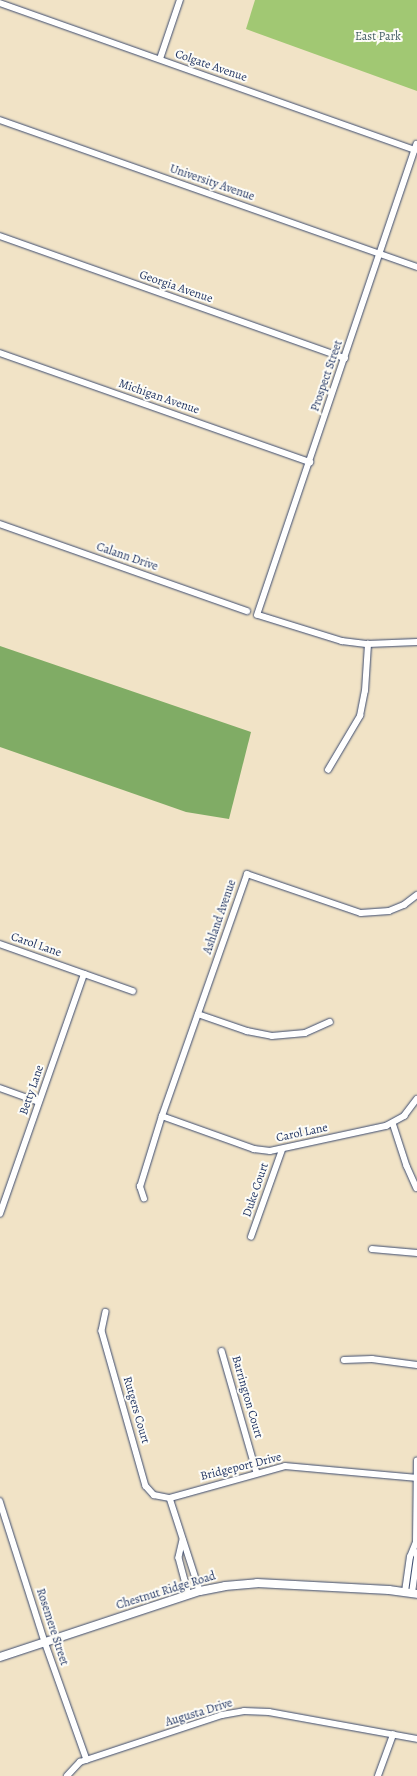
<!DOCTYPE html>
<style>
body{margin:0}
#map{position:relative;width:417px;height:1776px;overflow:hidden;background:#f1e3c6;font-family:Alegreya,serif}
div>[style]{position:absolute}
.green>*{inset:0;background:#a1c873}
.forest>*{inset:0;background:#80ac65}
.roads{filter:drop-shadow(0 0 1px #3b4a6e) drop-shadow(0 0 1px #3b4a6e)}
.street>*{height:5.5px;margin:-2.75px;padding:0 2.75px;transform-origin:2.75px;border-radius:2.75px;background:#fff}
.secondary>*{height:8px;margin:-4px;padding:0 4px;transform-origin:4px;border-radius:4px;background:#fff}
span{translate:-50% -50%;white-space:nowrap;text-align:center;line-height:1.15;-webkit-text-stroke:4px #fdfcf7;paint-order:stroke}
.park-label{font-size:12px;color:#435d64}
.street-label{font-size:12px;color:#1b2f5e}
</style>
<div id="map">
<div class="green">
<div style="clip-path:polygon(255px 0,417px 0,417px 91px,246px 29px)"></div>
</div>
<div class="forest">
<div style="clip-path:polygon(0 646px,251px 732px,229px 819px,186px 812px,0 747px)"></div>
</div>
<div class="roads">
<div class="street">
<div style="left:0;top:3px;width:440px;rotate:19.5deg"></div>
<div style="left:160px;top:59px;width:62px;rotate:-71.3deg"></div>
<div style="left:0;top:120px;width:442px;rotate:19.4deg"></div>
<div style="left:417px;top:144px;width:497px;rotate:108.7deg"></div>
<div style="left:258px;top:615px;width:88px;rotate:17.2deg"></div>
<div style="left:342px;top:641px;width:26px;rotate:7deg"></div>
<div style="left:368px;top:644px;width:49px;rotate:-2.3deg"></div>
<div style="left:0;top:236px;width:366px;rotate:19.5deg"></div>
<div style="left:0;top:353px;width:329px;rotate:19.4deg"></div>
<div style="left:0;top:524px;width:262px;rotate:19.4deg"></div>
<div style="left:328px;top:770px;width:63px;rotate:-59.3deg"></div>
<div style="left:360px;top:716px;width:25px;rotate:-79deg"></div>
<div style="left:365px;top:691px;width:47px;rotate:-86.3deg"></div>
<div style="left:0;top:944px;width:141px;rotate:19.5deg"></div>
<div style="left:198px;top:1014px;width:52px;rotate:19.1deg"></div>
<div style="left:247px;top:1031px;width:25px;rotate:11deg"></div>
<div style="left:272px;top:1036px;width:33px;rotate:-5deg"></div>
<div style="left:305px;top:1033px;width:27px;rotate:-24deg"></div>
<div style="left:0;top:1088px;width:41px;rotate:19.7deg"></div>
<div style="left:162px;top:1116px;width:98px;rotate:19.7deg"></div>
<div style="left:254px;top:1149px;width:16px;rotate:7deg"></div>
<div style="left:270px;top:1151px;width:119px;rotate:-12.2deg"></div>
<div style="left:386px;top:1126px;width:21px;rotate:-29deg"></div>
<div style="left:404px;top:1116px;width:21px;rotate:-53deg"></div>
<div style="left:393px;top:1123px;width:45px;rotate:72deg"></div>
<div style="left:407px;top:1166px;width:24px;rotate:66deg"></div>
<div style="left:144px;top:1199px;width:13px;rotate:-108deg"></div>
<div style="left:140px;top:1187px;width:74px;rotate:-72.8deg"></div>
<div style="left:162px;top:1116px;width:256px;rotate:-70.6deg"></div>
<div style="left:247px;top:874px;width:120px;rotate:18.9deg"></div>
<div style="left:361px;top:913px;width:28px;rotate:-4deg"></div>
<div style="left:389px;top:911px;width:16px;rotate:-22deg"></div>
<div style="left:404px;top:905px;width:16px;rotate:-38deg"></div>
<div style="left:0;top:1214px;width:254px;rotate:-70.7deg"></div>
<div style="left:251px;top:1237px;width:92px;rotate:-70.4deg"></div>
<div style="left:372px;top:1249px;width:45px;rotate:5.1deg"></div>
<div style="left:106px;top:1312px;width:19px;rotate:102deg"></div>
<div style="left:102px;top:1331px;width:161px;rotate:74.2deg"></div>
<div style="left:146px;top:1486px;width:12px;rotate:48deg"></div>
<div style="left:154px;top:1495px;width:16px;rotate:11deg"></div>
<div style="left:170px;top:1498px;width:119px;rotate:-15.5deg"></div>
<div style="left:285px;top:1466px;width:133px;rotate:5.2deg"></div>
<div style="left:222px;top:1351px;width:127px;rotate:74deg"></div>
<div style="left:344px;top:1360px;width:28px;rotate:-2deg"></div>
<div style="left:372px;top:1359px;width:45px;rotate:7.6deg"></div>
<div style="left:170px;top:1498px;width:98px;rotate:72.1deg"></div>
<div style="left:0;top:1501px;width:148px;rotate:72.3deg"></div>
<div style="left:45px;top:1642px;width:125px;rotate:70.4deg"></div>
<div style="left:183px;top:1540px;width:18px;rotate:103deg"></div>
<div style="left:179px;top:1558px;width:38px;rotate:75deg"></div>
<div style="left:405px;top:1592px;width:35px;rotate:-82deg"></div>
<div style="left:410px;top:1557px;width:16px;rotate:-68deg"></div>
<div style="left:416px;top:1542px;width:81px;rotate:-89.3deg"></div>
<div style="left:412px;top:1593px;width:37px;rotate:-82deg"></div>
<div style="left:417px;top:1556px;width:6px;rotate:-121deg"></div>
<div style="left:67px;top:1776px;width:19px;rotate:-47deg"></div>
<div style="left:80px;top:1762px;width:150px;rotate:-18.3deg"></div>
<div style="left:222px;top:1715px;width:22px;rotate:-10deg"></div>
<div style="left:244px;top:1711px;width:25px;rotate:2deg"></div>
<div style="left:269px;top:1712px;width:150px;rotate:10.3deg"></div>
<div style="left:378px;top:1776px;width:44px;rotate:-69.9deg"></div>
</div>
<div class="secondary">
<div style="left:0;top:1657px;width:211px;rotate:-18.3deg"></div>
<div style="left:200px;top:1591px;width:25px;rotate:-11deg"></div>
<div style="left:225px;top:1586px;width:32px;rotate:-5deg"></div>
<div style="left:257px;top:1583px;width:132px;rotate:3deg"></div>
<div style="left:389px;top:1590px;width:28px;rotate:8deg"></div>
</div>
</div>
<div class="park-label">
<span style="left:378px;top:37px">East Park</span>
</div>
<div class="street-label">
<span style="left:211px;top:66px;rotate:19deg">Colgate Avenue</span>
<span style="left:212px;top:183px;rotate:19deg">University Avenue</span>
<span style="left:176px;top:287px;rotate:19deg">Georgia Avenue</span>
<span style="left:327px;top:376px;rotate:-71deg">Prospect Street</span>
<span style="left:159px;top:397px;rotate:19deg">Michigan Avenue</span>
<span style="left:127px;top:557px;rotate:19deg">Calann Drive</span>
<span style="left:220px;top:917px;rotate:-71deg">Ashland Avenue</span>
<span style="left:36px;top:945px;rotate:19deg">Carol Lane</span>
<span style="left:32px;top:1090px;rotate:-71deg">Betty Lane</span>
<span style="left:302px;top:1133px;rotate:-12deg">Carol Lane</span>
<span style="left:256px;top:1190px;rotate:-71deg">Duke Court</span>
<span style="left:247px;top:1397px;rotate:74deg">Barrington Court</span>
<span style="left:136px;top:1410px;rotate:74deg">Rutgers Court</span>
<span style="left:241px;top:1467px;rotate:-14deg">Bridgeport Drive</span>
<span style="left:166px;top:1591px;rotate:-17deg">Chestnut Ridge Road</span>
<span style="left:52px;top:1627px;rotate:72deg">Rosemere Street</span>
<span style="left:199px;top:1713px;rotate:-17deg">Augusta Drive</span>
</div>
</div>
